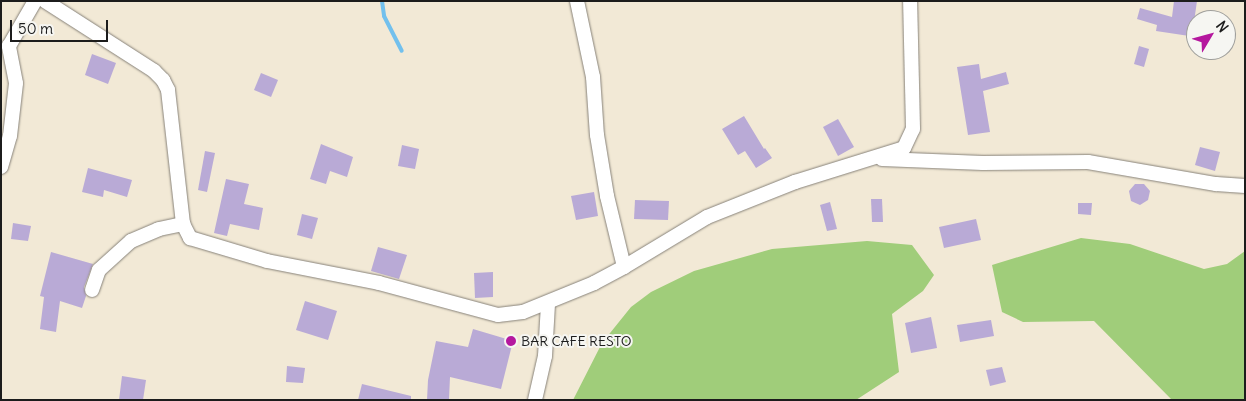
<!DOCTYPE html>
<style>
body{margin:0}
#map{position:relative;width:1246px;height:401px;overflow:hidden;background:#f2e9d6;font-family:Delius,sans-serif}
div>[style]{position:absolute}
.green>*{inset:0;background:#a0cd7a}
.stream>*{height:4px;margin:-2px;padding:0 2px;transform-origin:2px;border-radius:2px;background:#72c0ed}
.building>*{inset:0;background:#b9aad6}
.roads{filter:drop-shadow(0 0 1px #878279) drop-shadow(0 0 1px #878279)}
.minor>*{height:14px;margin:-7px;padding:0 7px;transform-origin:7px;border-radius:7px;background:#fff}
.dots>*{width:14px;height:14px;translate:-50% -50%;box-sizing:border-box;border:2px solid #f6f6f2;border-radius:50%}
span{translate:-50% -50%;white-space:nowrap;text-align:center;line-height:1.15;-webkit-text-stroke:4px #f6f6f2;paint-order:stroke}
.poi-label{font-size:14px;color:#1c1c1c}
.left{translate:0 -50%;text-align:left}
.frame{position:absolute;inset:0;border:2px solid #1c1c1c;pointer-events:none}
.north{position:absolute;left:1186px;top:10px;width:50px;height:50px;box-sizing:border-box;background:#f6f6f2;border:1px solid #9f9f9c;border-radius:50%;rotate:53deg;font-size:14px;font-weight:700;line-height:20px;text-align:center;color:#1c1c1c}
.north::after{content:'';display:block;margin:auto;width:18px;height:22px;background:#b5179e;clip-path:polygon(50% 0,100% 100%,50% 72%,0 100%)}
.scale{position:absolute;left:10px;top:20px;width:98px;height:22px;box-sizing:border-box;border:2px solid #1c1c1c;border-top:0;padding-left:6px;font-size:15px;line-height:18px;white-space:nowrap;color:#1c1c1c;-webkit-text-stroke:4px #f6f6f2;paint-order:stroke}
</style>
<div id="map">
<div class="green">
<div style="clip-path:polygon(1081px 238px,1130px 244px,1204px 269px,1227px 264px,1245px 251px,1245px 400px,1172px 400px,1094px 321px,1023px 322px,1002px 312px,992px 265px)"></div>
<div style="clip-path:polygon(867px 241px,912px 245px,934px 275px,923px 291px,892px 314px,899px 372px,856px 400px,573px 400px,602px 343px,631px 307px,651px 292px,694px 271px,772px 249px)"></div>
</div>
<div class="stream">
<div style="left:382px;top:1px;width:15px;rotate:82deg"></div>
<div style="left:384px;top:16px;width:39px;rotate:63deg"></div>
</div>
<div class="building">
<div style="clip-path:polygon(1174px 1px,1197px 1px,1194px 22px,1196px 22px,1196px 37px,1156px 31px,1157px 25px,1137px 19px,1140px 8px,1172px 17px)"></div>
<div style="clip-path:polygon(1139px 46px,1149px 49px,1144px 67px,1134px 64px)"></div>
<div style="clip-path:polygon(92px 54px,116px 63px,108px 84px,85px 75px)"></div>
<div style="clip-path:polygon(979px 64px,981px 79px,1006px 72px,1009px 84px,983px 91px,990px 132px,968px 135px,957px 67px)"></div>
<div style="clip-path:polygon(261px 73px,278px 80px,271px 97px,254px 90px)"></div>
<div style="clip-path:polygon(744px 116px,764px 149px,765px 148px,772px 158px,756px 168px,745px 151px,738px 155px,722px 129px)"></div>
<div style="clip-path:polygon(838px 119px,854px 147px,838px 156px,823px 127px)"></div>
<div style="clip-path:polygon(321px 144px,353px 157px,347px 177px,330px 171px,326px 184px,310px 179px)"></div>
<div style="clip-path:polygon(402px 145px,419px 149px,415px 169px,398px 166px)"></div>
<div style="clip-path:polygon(1200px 147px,1220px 152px,1215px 171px,1195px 165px)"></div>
<div style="clip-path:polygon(205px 151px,215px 153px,207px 192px,198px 190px)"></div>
<div style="clip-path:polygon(88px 168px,132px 180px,127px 197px,104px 190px,103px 197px,82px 192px)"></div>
<div style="clip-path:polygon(226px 179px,249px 184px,244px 204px,263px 208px,259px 230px,230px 224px,227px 236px,214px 233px)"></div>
<div style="clip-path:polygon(1135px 184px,1144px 184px,1150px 191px,1148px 200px,1140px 205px,1131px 201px,1129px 191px)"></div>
<div style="clip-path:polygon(594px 192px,598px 216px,576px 220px,571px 196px)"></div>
<div style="clip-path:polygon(871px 199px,882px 199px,883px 222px,872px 222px)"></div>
<div style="clip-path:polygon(635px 200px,669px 201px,668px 220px,634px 219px)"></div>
<div style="clip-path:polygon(830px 202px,837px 229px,827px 231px,820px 205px)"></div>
<div style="clip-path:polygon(1078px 203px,1092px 203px,1091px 215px,1078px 214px)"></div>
<div style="clip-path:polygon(302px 214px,318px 218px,312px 239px,297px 235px)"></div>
<div style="clip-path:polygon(976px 219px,981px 240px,944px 248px,939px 227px)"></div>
<div style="clip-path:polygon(13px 223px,31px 226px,28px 241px,11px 239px)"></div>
<div style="clip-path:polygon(378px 247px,407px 255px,399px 279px,371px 271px)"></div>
<div style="clip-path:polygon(51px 252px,93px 264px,84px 287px,86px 296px,82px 308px,60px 301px,56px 332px,40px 329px,44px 297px,40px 296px)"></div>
<div style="clip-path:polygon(493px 272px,493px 297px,475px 298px,474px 273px)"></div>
<div style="clip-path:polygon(305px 301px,337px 311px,328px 340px,296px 330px)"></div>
<div style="clip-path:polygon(931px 317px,937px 348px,911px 353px,905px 323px)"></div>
<div style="clip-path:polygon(991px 320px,994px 336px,960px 342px,957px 325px)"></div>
<div style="clip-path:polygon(473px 329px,513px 341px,501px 389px,450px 377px,449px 400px,427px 400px,428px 380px,436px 341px,468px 347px)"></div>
<div style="clip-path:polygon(287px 366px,305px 368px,303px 383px,286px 382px)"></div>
<div style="clip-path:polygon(1002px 367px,1006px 382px,990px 386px,986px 370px)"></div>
<div style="clip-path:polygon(122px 376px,146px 380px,143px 400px,119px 400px)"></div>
<div style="clip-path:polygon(362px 384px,411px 396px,411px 400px,358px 400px)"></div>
</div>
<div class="roads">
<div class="minor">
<div style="left:45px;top:1px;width:130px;rotate:32.7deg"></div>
<div style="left:154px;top:71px;width:13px;rotate:45deg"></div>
<div style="left:163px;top:80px;width:11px;rotate:63deg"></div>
<div style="left:168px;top:90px;width:135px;rotate:83.6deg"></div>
<div style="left:183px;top:224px;width:16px;rotate:63deg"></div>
<div style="left:190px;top:238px;width:80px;rotate:16.6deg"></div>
<div style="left:267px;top:261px;width:114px;rotate:11.1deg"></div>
<div style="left:379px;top:283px;width:123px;rotate:15.1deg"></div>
<div style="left:498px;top:315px;width:25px;rotate:-7deg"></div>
<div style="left:523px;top:312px;width:77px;rotate:-22.2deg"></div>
<div style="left:594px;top:283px;width:34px;rotate:-28deg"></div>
<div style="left:624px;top:267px;width:97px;rotate:-31.1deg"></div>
<div style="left:707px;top:217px;width:95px;rotate:-21.7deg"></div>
<div style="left:795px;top:182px;width:114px;rotate:-17.3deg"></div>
<div style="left:904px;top:148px;width:21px;rotate:-65deg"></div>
<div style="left:913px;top:129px;width:128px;rotate:-91.3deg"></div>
<div style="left:577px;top:1px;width:78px;rotate:78.1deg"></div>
<div style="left:593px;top:77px;width:58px;rotate:86.1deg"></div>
<div style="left:597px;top:135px;width:62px;rotate:80.7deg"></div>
<div style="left:607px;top:196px;width:73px;rotate:76.5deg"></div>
<div style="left:882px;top:159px;width:101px;rotate:2.3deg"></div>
<div style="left:983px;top:163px;width:105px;rotate:-0.5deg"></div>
<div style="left:1088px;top:162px;width:130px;rotate:9.8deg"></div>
<div style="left:1216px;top:184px;width:29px;rotate:4deg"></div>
<div style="left:1px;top:167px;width:32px;rotate:-74deg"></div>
<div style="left:10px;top:136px;width:53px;rotate:-83.5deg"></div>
<div style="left:16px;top:83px;width:38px;rotate:-101deg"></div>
<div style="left:9px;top:46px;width:52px;rotate:-60deg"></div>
<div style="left:92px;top:290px;width:21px;rotate:-71deg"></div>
<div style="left:99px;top:270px;width:43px;rotate:-42.2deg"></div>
<div style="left:131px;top:241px;width:30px;rotate:-23deg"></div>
<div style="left:159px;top:229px;width:25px;rotate:-12deg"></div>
<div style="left:535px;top:400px;width:45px;rotate:-77.2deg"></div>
<div style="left:545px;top:356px;width:52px;rotate:-86.7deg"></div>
</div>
</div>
<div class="dots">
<div style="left:511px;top:341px;background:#b5179e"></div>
</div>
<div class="poi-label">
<span class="left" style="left:521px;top:341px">BAR CAFE RESTO</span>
</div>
<div class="frame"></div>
<div class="north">N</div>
<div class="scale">50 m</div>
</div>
